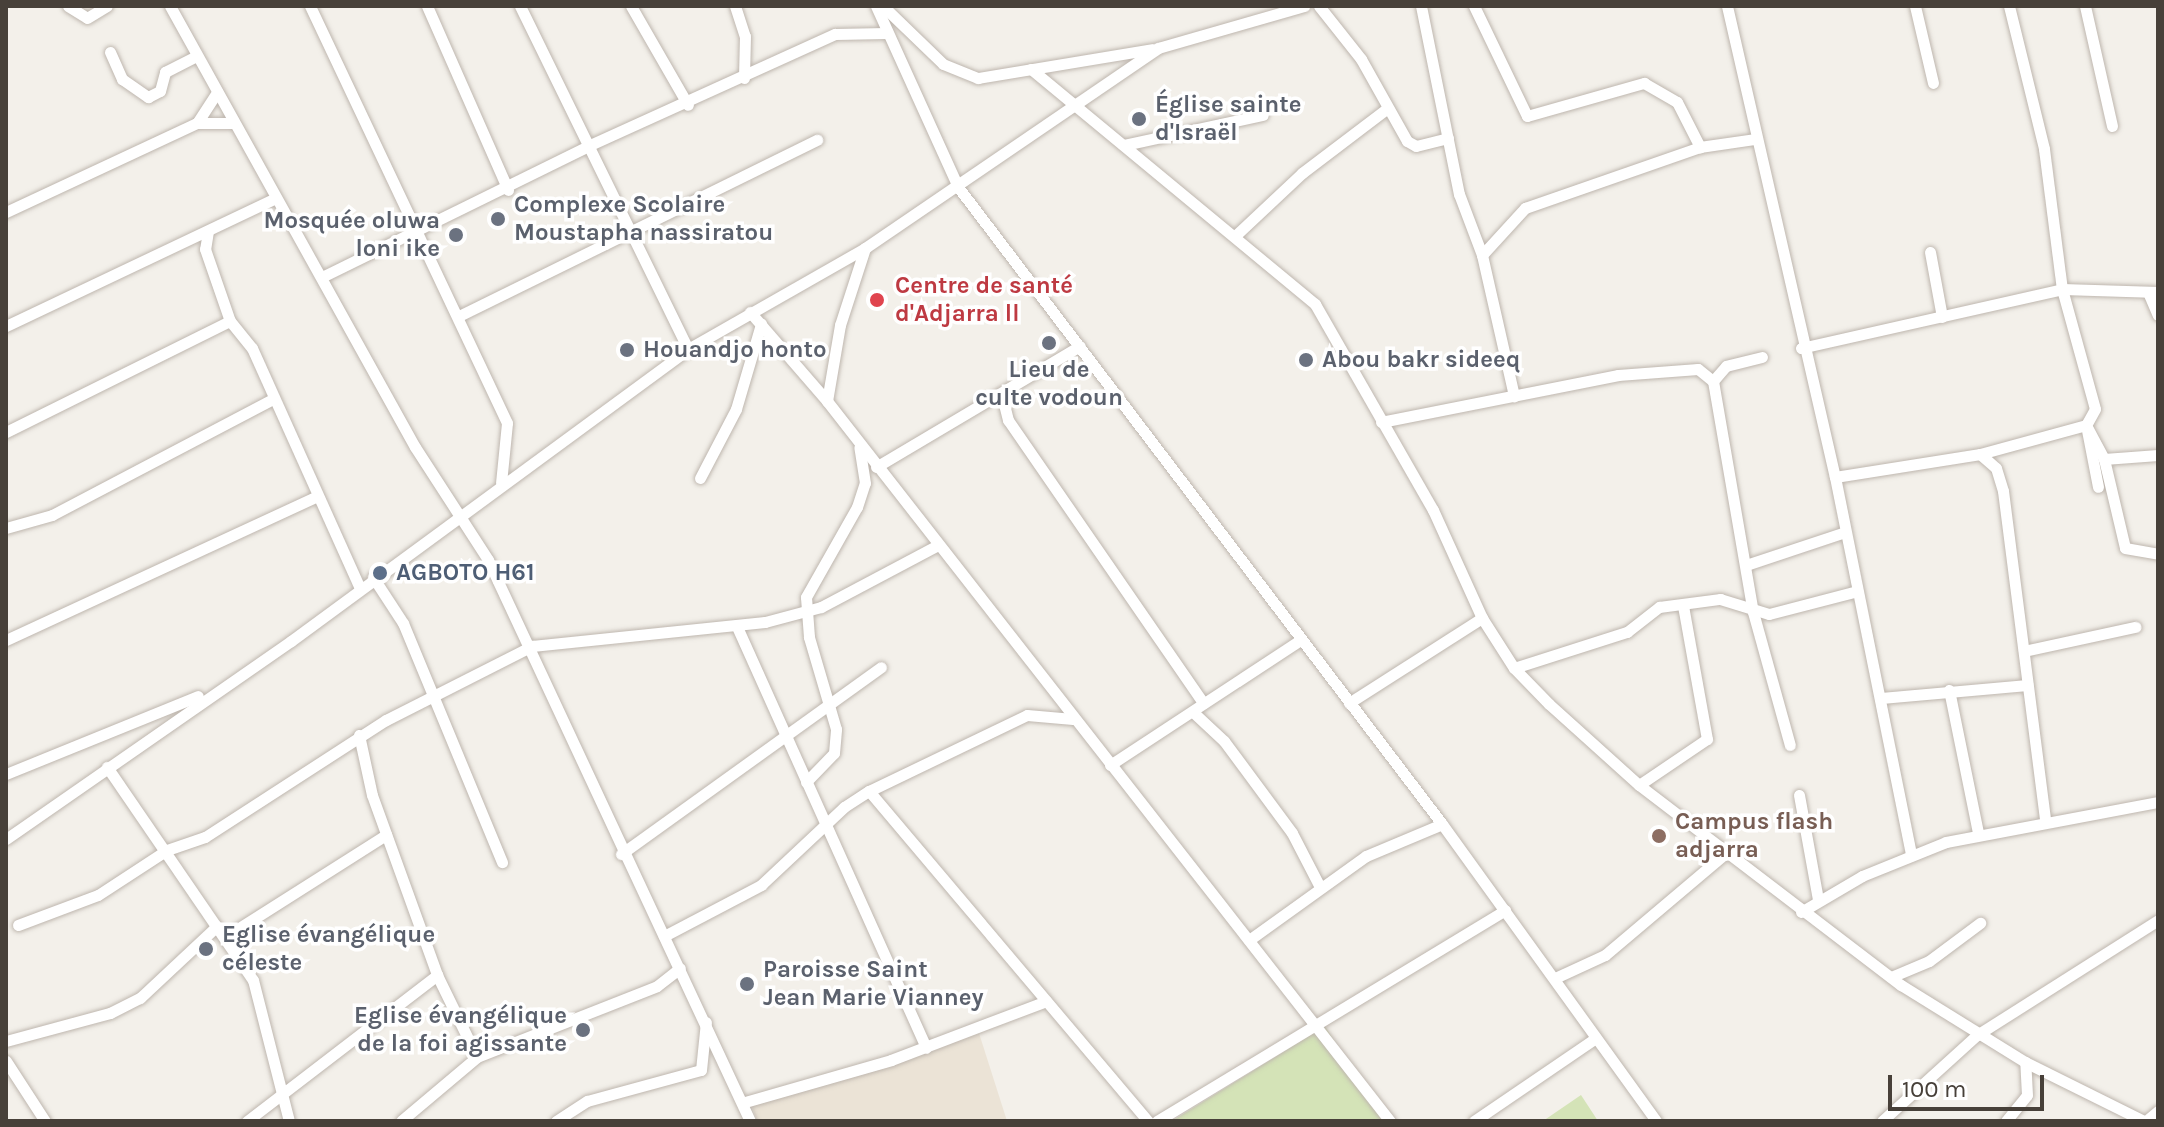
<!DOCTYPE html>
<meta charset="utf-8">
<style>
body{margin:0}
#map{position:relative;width:2164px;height:1127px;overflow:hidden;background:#f3f0ea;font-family:Karla,sans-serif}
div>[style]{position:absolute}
.education>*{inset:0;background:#ebe3d6}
.green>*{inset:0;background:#d4e3b7}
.roads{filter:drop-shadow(0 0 2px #beb6ae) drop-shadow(0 0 2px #beb6ae)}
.minor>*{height:11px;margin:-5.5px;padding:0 5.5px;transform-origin:5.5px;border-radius:5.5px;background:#fff}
.dots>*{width:22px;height:22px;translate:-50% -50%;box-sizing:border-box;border:4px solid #fff;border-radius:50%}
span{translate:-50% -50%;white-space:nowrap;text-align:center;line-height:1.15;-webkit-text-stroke:7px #fff;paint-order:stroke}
.worship-label{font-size:24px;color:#5b616d;font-weight:700}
.left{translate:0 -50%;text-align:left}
.right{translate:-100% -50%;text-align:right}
.health-label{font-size:24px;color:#be3a42;font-weight:700}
.service-label{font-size:24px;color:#4e5e75;font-weight:700}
.education-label{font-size:24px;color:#785e54;font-weight:700}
.frame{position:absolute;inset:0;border:8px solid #474039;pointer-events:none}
.scale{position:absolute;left:1888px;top:1075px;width:156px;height:36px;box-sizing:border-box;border:4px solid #474039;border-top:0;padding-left:10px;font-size:24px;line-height:28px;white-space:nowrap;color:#474039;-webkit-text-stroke:6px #fff;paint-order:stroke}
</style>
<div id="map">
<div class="education">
<div style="clip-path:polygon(978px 1030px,1007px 1121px,757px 1121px,750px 1100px)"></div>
</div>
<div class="green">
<div style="clip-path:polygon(1325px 1026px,1384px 1121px,1172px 1121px)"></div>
<div style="clip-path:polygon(1581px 1095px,1598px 1121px,1543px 1121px)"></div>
</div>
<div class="roads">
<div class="minor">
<div style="left:68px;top:6px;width:22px;rotate:32deg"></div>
<div style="left:87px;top:18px;width:23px;rotate:-31deg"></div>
<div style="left:170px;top:6px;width:504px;rotate:60.95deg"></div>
<div style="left:415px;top:447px;width:135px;rotate:57.1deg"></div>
<div style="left:488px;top:560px;width:619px;rotate:64.97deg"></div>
<div style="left:310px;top:6px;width:461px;rotate:64.7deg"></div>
<div style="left:507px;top:423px;width:60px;rotate:95.7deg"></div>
<div style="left:427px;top:6px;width:201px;rotate:66.2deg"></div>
<div style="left:520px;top:6px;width:382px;rotate:63.9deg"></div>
<div style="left:631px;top:6px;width:114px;rotate:60.1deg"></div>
<div style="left:735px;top:6px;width:32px;rotate:72deg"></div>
<div style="left:745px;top:36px;width:42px;rotate:91.4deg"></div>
<div style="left:876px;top:6px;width:199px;rotate:65.6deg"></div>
<div style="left:958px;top:187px;width:800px;rotate:52.77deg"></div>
<div style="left:1442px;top:824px;width:366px;rotate:54.2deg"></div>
<div style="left:883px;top:6px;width:83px;rotate:44deg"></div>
<div style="left:943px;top:64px;width:38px;rotate:22deg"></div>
<div style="left:978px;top:78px;width:177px;rotate:-9.4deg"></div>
<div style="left:1319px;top:6px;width:68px;rotate:51.6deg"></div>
<div style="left:1361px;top:59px;width:94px;rotate:60.7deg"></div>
<div style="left:1407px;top:141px;width:10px;rotate:29deg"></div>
<div style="left:1416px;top:146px;width:33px;rotate:-14deg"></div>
<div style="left:1421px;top:6px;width:192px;rotate:78.6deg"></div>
<div style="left:1459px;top:194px;width:65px;rotate:69.3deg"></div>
<div style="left:1482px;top:255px;width:145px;rotate:77.2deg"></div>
<div style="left:1474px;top:6px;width:122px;rotate:64.3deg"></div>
<div style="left:1527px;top:116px;width:122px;rotate:-15.8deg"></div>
<div style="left:1644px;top:83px;width:38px;rotate:30deg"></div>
<div style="left:1677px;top:102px;width:51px;rotate:62.9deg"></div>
<div style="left:1727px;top:6px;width:483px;rotate:77.1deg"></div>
<div style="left:1835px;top:477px;width:384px;rotate:78.6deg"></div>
<div style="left:1915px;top:6px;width:79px;rotate:76.8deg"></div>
<div style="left:2009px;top:6px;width:147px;rotate:76.2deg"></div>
<div style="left:2044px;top:149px;width:141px;rotate:82.7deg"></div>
<div style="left:2062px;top:289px;width:124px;rotate:74.6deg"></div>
<div style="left:2095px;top:409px;width:18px;rotate:119deg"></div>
<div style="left:2086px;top:425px;width:63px;rotate:79deg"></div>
<div style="left:2085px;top:6px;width:123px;rotate:77.3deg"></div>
<div style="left:110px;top:52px;width:30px;rotate:66deg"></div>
<div style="left:122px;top:79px;width:32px;rotate:35deg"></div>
<div style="left:148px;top:97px;width:13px;rotate:-27deg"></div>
<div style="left:160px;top:91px;width:20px;rotate:-75deg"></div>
<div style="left:165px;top:72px;width:35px;rotate:-27deg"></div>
<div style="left:1031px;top:69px;width:369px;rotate:39.6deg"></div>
<div style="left:1315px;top:304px;width:237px;rotate:60.2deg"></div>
<div style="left:1433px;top:510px;width:119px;rotate:65.6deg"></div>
<div style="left:1482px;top:618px;width:59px;rotate:57.4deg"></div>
<div style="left:1514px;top:668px;width:50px;rotate:45.8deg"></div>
<div style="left:1549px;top:704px;width:121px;rotate:42deg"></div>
<div style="left:1639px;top:785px;width:330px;rotate:37.4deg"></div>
<div style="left:1901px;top:985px;width:146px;rotate:31.8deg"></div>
<div style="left:2025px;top:1062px;width:133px;rotate:26.4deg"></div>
<div style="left:197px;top:123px;width:37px;rotate:-57deg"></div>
<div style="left:1124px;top:145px;width:142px;rotate:-12.2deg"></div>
<div style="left:6px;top:212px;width:211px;rotate:-25deg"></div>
<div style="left:197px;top:123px;width:37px"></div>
<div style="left:208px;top:231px;width:18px;rotate:99deg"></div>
<div style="left:205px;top:249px;width:76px;rotate:70.9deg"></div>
<div style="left:230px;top:321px;width:35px;rotate:51deg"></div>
<div style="left:252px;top:348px;width:263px;rotate:65.8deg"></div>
<div style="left:1236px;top:235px;width:91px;rotate:-43.2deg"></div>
<div style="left:1302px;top:173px;width:104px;rotate:-37.2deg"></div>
<div style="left:1930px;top:252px;width:66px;rotate:79.5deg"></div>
<div style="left:1482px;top:255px;width:64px;rotate:-47.5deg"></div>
<div style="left:1525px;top:208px;width:185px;rotate:-19.2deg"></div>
<div style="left:1700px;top:147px;width:56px;rotate:-8.3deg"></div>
<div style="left:324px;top:276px;width:297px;rotate:-26.2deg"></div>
<div style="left:590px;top:145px;width:269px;rotate:-24.4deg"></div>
<div style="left:835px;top:34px;width:51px;rotate:-1.1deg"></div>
<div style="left:2148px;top:292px;width:25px;rotate:67deg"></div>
<div style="left:750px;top:312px;width:118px;rotate:49.1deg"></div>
<div style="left:827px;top:401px;width:914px;rotate:51.98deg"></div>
<div style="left:461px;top:315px;width:397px;rotate:-26.2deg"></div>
<div style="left:6px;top:326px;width:298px;rotate:-25.4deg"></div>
<div style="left:1801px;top:348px;width:268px;rotate:-12.7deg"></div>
<div style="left:2062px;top:289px;width:96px;rotate:1.8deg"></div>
<div style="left:1762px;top:357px;width:37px;rotate:166deg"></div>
<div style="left:1726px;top:366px;width:20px;rotate:131deg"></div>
<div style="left:1713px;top:381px;width:234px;rotate:80.2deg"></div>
<div style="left:1753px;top:612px;width:138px;rotate:74.5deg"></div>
<div style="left:1002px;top:396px;width:25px;rotate:76deg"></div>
<div style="left:1008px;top:420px;width:344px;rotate:55.4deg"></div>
<div style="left:827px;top:401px;width:77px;rotate:-80.3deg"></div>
<div style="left:840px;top:325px;width:81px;rotate:-72deg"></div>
<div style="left:1381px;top:422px;width:242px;rotate:-11.2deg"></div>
<div style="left:1618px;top:375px;width:80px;rotate:-4.3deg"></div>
<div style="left:1698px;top:369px;width:19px;rotate:39deg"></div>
<div style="left:6px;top:432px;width:250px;rotate:-26.4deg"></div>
<div style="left:1980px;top:454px;width:21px;rotate:41deg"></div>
<div style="left:1996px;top:468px;width:24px;rotate:73deg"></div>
<div style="left:2003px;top:491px;width:332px;rotate:82.7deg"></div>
<div style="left:2104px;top:459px;width:54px;rotate:-4.2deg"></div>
<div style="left:876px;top:467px;width:237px;rotate:-30.7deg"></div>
<div style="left:1835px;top:477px;width:147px;rotate:-9deg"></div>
<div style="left:1980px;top:454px;width:110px;rotate:-15.3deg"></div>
<div style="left:2086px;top:425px;width:38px;rotate:62deg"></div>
<div style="left:2104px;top:459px;width:91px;rotate:76.7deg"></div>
<div style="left:2125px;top:548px;width:34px;rotate:10deg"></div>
<div style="left:700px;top:478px;width:78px;rotate:-62.4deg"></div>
<div style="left:736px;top:409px;width:89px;rotate:-73.6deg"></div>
<div style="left:6px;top:528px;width:48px;rotate:-15.8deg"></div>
<div style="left:52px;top:515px;width:247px;rotate:-27.7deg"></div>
<div style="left:1746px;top:565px;width:101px;rotate:-18.4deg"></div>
<div style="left:373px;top:577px;width:55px;rotate:56.9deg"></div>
<div style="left:403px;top:623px;width:259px;rotate:67.5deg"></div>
<div style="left:738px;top:629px;width:459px;rotate:65.8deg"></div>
<div style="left:6px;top:640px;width:339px;rotate:-24.8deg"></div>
<div style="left:2024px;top:651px;width:114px;rotate:-12.2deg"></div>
<div style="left:1514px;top:668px;width:119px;rotate:-17.7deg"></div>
<div style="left:1627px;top:632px;width:41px;rotate:-38deg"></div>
<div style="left:1659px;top:607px;width:62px;rotate:-7.5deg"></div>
<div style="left:1720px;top:599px;width:51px;rotate:17deg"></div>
<div style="left:1769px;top:614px;width:91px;rotate:-14.6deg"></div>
<div style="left:1949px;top:690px;width:146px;rotate:78.5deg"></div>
<div style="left:1881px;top:698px;width:147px;rotate:-5.1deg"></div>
<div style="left:1349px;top:703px;width:158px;rotate:-32.6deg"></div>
<div style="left:1194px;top:713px;width:41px;rotate:43deg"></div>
<div style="left:1224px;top:741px;width:114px;rotate:53.5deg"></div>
<div style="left:1292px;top:833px;width:61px;rotate:62.6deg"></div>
<div style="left:359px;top:735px;width:61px;rotate:77.8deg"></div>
<div style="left:372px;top:795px;width:191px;rotate:70.1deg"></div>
<div style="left:437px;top:975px;width:91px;rotate:64deg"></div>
<div style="left:477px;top:1057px;width:99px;rotate:139.9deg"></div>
<div style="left:1110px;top:765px;width:227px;rotate:-33.3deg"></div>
<div style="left:107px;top:767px;width:258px;rotate:55.6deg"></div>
<div style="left:253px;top:980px;width:146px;rotate:75.7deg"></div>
<div style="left:6px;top:774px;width:207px;rotate:-22.1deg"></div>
<div style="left:806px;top:782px;width:40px;rotate:-46deg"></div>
<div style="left:834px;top:753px;width:24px;rotate:-85deg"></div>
<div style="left:836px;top:729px;width:96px;rotate:-106.4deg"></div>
<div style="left:809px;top:637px;width:40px;rotate:-94.3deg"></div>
<div style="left:806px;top:597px;width:103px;rotate:-60.5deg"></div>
<div style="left:857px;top:507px;width:25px;rotate:-72deg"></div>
<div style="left:865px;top:483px;width:36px;rotate:-99deg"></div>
<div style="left:1639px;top:785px;width:82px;rotate:-34.1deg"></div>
<div style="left:1707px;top:739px;width:135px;rotate:-100.2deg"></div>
<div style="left:869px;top:791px;width:432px;rotate:49.8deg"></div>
<div style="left:1799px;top:795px;width:107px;rotate:79.7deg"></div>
<div style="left:6px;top:839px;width:347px;rotate:-34.8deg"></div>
<div style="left:291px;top:641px;width:493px;rotate:-36.3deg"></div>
<div style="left:688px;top:349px;width:204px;rotate:-29.7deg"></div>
<div style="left:865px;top:248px;width:355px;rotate:-34.3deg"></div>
<div style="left:1158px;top:48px;width:152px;rotate:-16deg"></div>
<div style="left:621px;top:854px;width:320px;rotate:-35.7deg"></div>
<div style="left:1801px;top:912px;width:71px;rotate:-30.5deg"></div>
<div style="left:1862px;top:876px;width:91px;rotate:-22deg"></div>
<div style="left:1946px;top:842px;width:216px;rotate:-10.7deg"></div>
<div style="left:18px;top:925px;width:85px;rotate:-20.6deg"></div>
<div style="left:98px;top:895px;width:82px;rotate:-33.1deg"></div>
<div style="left:167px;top:850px;width:40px;rotate:-18.9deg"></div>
<div style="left:205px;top:837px;width:216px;rotate:-32.9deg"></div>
<div style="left:386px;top:720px;width:164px;rotate:-26.9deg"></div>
<div style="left:532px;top:646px;width:234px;rotate:-5.9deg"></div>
<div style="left:765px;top:622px;width:58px;rotate:-15deg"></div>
<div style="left:821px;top:607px;width:132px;rotate:-27.9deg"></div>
<div style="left:664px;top:936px;width:110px;rotate:-27.7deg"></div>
<div style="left:761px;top:885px;width:114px;rotate:-43.2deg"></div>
<div style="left:844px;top:807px;width:30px;rotate:-33deg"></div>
<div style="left:869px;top:791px;width:175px;rotate:-25.7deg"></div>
<div style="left:1027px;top:715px;width:46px;rotate:5deg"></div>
<div style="left:225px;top:937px;width:191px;rotate:-32.4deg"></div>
<div style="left:1249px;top:940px;width:144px;rotate:-35.7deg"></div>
<div style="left:1366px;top:856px;width:82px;rotate:-22.8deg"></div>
<div style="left:1891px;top:977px;width:41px;rotate:-22.8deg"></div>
<div style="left:1929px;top:961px;width:64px;rotate:-36.7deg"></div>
<div style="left:1555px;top:978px;width:55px;rotate:-24.7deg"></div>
<div style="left:1605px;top:955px;width:160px;rotate:-40.2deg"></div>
<div style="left:6px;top:1041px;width:108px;rotate:-15.1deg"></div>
<div style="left:110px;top:1013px;width:34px;rotate:-27deg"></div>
<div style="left:140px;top:998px;width:105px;rotate:-43.1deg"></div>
<div style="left:477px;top:1057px;width:193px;rotate:-21.5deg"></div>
<div style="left:657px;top:986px;width:29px;rotate:-38deg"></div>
<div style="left:6px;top:1061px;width:72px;rotate:57deg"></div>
<div style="left:745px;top:1102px;width:152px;rotate:-16deg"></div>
<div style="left:891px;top:1060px;width:166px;rotate:-20.8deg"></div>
<div style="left:247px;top:1121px;width:240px;rotate:-37.5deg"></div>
<div style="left:556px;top:1121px;width:37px;rotate:-33deg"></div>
<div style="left:587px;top:1101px;width:118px;rotate:-15.2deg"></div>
<div style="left:701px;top:1070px;width:48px;rotate:-84.1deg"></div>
<div style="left:1157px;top:1121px;width:407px;rotate:-31.2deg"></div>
<div style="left:1474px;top:1121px;width:145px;rotate:-34.3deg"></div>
<div style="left:1882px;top:1121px;width:128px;rotate:-42.2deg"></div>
<div style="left:1977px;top:1035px;width:214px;rotate:-32.4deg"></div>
<div style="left:2006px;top:1121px;width:33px;rotate:-51deg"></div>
<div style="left:2027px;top:1095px;width:33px;rotate:-93deg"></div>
<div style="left:2146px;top:1121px;width:16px;rotate:-40deg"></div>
</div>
</div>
<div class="dots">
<div style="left:1139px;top:119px;background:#6b7280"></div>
<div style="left:498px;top:219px;background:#6b7280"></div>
<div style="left:456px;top:235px;background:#6b7280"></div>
<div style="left:877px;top:300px;background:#e0444e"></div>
<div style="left:1049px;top:343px;background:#6b7280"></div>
<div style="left:627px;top:350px;background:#6b7280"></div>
<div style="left:1306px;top:360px;background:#6b7280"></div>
<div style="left:380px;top:573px;background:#5c6f8a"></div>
<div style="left:1659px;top:836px;background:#8d6e63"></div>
<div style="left:206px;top:949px;background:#6b7280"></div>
<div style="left:747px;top:984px;background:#6b7280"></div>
<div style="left:583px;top:1030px;background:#6b7280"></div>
</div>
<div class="worship-label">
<span class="left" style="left:1155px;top:119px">Église sainte<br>d'Israël</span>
<span class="left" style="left:514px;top:219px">Complexe Scolaire<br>Moustapha nassiratou</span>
<span class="right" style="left:440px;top:235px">Mosquée oluwa<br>loni ike</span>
<span class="left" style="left:643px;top:350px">Houandjo honto</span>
<span class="left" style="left:1322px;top:360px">Abou bakr sideeq</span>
<span style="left:1049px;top:384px">Lieu de<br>culte vodoun</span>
<span class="left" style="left:222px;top:949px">Eglise évangélique<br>céleste</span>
<span class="left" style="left:763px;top:984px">Paroisse Saint<br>Jean Marie Vianney</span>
<span class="right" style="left:567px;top:1030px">Eglise évangélique<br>de la foi agissante</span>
</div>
<div class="health-label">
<span class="left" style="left:895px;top:300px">Centre de santé<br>d'Adjarra ll</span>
</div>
<div class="service-label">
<span class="left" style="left:396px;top:573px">AGBOTO H61</span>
</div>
<div class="education-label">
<span class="left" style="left:1675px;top:836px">Campus flash<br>adjarra</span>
</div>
<div class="frame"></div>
<div class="scale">100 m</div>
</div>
